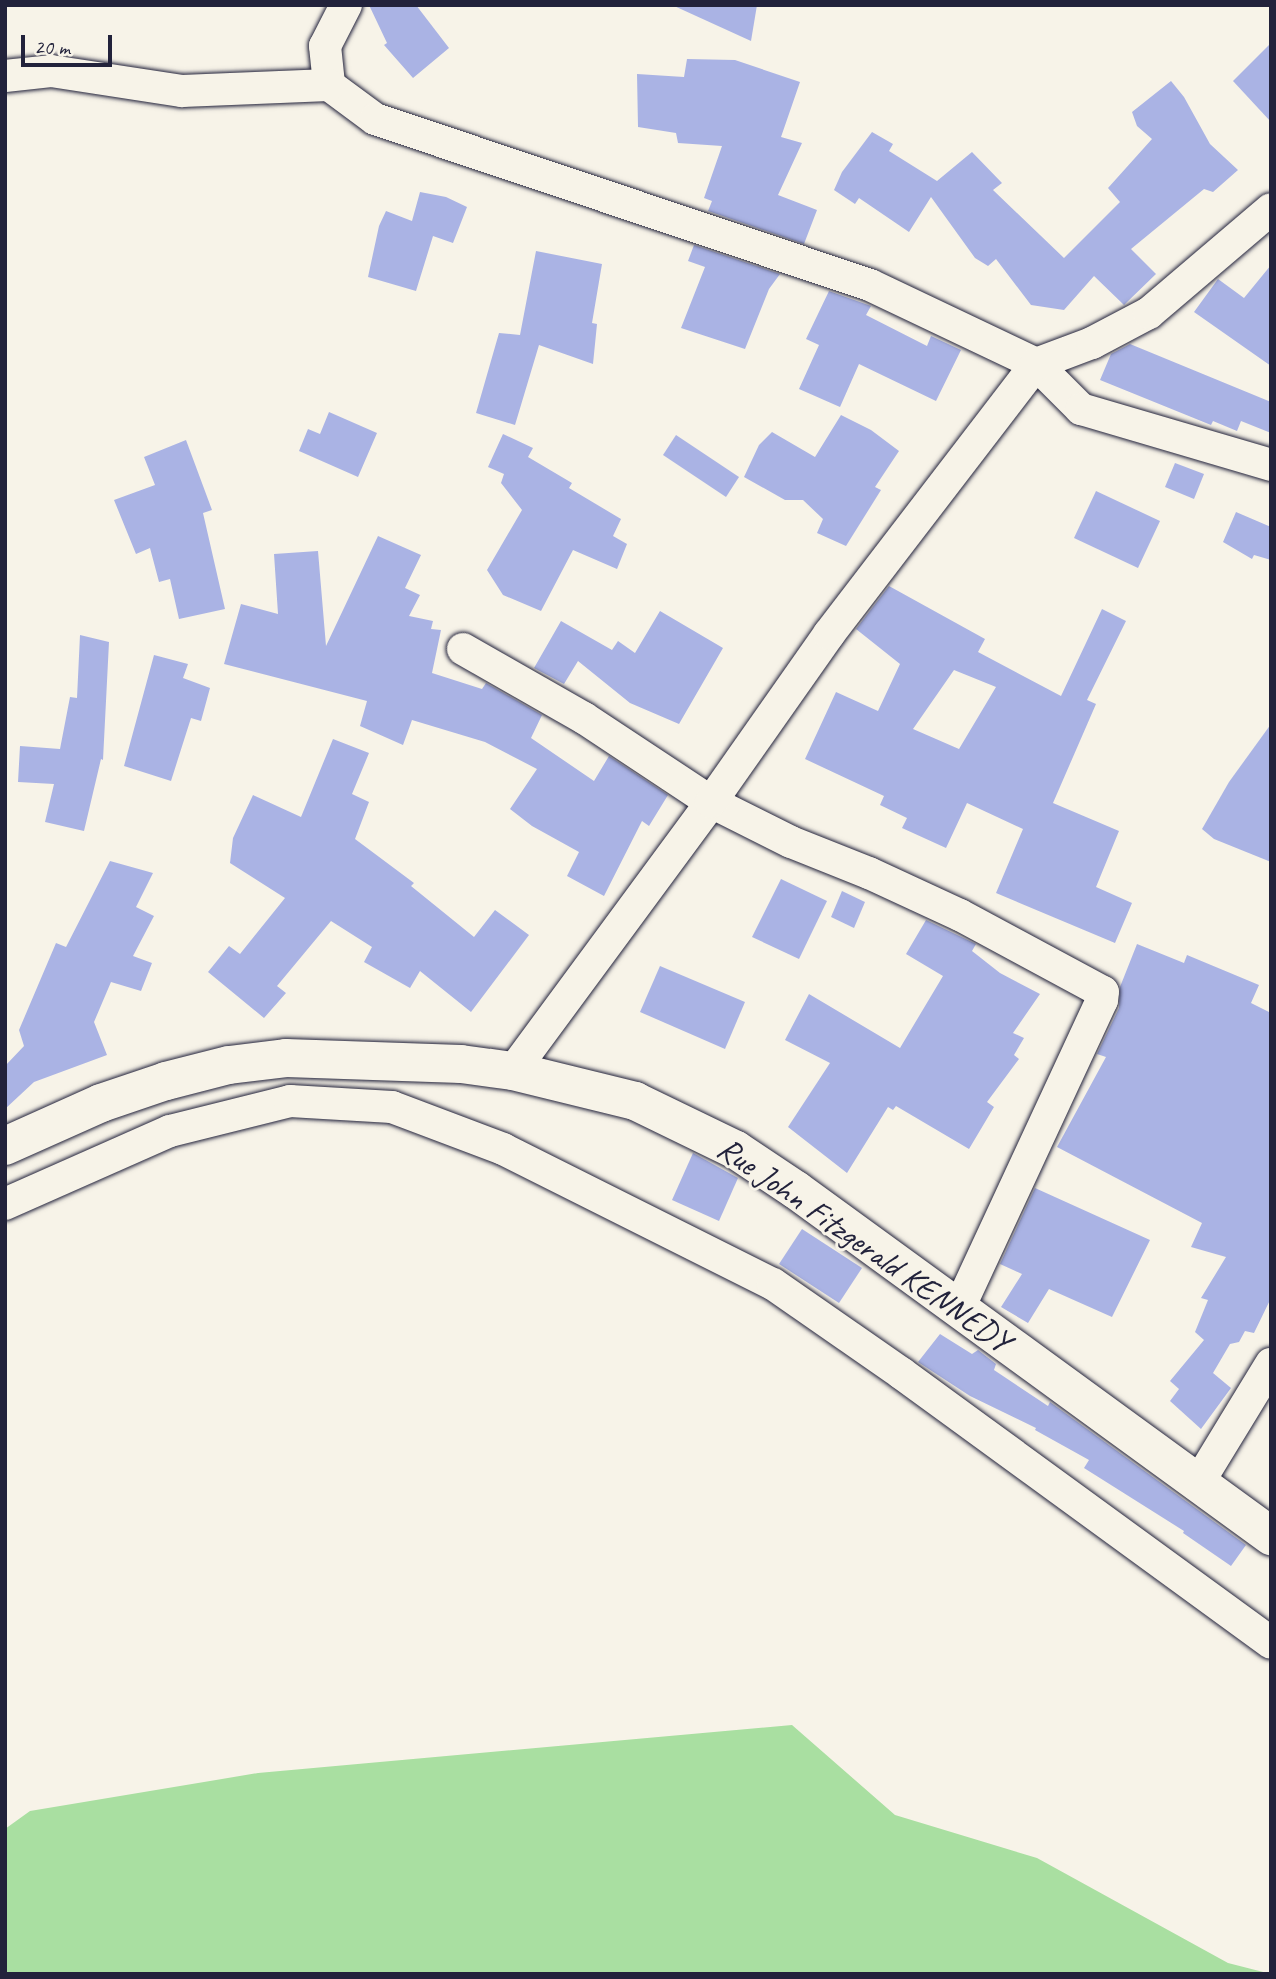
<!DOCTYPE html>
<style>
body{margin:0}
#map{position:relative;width:1276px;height:1979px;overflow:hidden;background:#f7f3e8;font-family:Caveat,sans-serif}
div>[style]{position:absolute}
.green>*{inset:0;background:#a9dfa1}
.building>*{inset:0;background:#aab3e4}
.roads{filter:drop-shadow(0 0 2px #22223b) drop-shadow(0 0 2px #22223b)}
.minor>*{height:32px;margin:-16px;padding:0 16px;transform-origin:16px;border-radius:16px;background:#f7f3e8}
.tertiary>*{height:38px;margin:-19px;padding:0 19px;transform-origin:19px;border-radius:19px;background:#f7f3e8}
span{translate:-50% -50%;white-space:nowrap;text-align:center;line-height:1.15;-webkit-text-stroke:6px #f7f3e8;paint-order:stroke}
.street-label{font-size:33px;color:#22223b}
.frame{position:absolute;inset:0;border:7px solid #22223b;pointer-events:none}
.scale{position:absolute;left:21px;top:35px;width:91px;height:32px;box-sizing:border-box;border:4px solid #22223b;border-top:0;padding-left:9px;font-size:21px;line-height:24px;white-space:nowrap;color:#22223b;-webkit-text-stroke:5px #f7f3e8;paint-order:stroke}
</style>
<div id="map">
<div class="green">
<div style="clip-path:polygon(792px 1725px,895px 1815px,1037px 1858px,1228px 1963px,1271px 1974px,5px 1974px,5px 1829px,30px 1811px,258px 1773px)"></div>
</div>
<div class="building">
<div style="clip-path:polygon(369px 5px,416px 5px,449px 48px,413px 78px,384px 45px,387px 43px)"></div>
<div style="clip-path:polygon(672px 5px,757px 5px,751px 41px)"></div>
<div style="clip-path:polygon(1271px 43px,1271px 122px,1233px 81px)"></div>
<div style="clip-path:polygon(687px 59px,735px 60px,800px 82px,781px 137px,802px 143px,778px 195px,817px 210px,804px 244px,708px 211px,712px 201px,704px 198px,722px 146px,678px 143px,676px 133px,638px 127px,637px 74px,684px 77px)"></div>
<div style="clip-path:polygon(1171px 81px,1184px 97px,1210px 144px,1238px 170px,1213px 192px,1204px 189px,1131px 249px,1156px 274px,1124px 305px,1094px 276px,1064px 310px,1031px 305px,996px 259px,988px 266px,975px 258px,931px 197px,909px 232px,859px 198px,855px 204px,834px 190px,842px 172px,872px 132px,893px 144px,889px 151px,937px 181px,972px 152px,1002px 183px,993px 190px,1064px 258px,1120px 202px,1108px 188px,1152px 139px,1137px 126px,1132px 112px)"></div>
<div style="clip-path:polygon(420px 192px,446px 197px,467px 207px,453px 243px,433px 236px,416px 291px,368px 277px,379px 226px,386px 211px,412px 221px)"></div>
<div style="clip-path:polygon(694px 245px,780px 274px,769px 289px,745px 349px,681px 328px,705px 267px,688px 261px)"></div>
<div style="clip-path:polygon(536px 251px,602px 264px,592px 323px,597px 324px,593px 364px,539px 345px,515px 425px,476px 413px,499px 333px,520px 335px)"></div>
<div style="clip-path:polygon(1271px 265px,1271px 366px,1194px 312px,1218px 279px,1244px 298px)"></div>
<div style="clip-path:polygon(829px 291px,871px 306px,866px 315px,927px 346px,931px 336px,961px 350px,936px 401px,859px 364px,840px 407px,799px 389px,819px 345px,806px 339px)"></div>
<div style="clip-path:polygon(1130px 344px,1271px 402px,1271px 433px,1241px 421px,1237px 431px,1213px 421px,1211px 425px,1100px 380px,1111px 354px)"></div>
<div style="clip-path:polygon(329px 412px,377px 433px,358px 477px,299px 451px,308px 429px,320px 434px)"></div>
<div style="clip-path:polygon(841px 415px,871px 430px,899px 451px,875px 487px,881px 490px,846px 546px,817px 533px,823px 519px,803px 500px,785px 500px,744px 477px,759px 445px,772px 432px,815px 457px)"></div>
<div style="clip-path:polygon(503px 434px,533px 448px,528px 457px,572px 483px,569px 488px,621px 519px,613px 536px,627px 544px,617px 569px,573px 550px,541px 611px,503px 595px,487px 570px,522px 510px,501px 483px,504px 474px,488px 467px)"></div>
<div style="clip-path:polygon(676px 435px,739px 477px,726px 497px,663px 455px)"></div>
<div style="clip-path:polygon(186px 440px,212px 510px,203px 513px,225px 609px,179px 619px,170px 579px,159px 582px,150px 548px,136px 554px,114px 500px,155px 485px,144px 457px)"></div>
<div style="clip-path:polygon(1175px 463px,1204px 474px,1194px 499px,1165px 487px)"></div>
<div style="clip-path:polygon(1096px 491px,1160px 521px,1138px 568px,1074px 538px)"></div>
<div style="clip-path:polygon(1236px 512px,1271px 527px,1271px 560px,1254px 555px,1252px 559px,1223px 542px)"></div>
<div style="clip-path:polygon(378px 536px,421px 555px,405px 588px,420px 595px,409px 616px,433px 621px,431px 629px,441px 630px,432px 673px,482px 689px,486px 683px,542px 715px,531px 738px,594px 781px,609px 756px,668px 795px,649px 826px,642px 821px,604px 896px,567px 876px,579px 852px,532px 826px,510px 809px,537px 769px,485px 742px,412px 720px,403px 745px,360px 726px,367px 701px,224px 664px,241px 604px,278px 614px,274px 554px,318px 551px,326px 646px)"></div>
<div style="clip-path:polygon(evenodd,889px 586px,985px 639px,978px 652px,1061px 696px,1102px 609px,1126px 621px,1087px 700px,1096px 704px,1053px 803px,1119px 831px,1096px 887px,1132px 903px,1115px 943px,996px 893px,1023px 829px,967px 803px,946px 848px,902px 828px,907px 818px,880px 805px,884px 796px,805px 759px,836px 692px,878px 711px,900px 664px,856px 629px,889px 586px,954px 670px,996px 687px,959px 749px,913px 729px,954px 670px)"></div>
<div style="clip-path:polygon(660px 611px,723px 648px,679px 724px,630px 703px,578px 661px,564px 684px,534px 668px,561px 621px,612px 650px,618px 641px,635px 653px)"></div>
<div style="clip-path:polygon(80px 635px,109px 642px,103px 760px,101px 759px,84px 831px,45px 822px,54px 784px,18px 782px,20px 746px,60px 749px,70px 697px,77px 698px)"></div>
<div style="clip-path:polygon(154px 655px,188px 664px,183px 678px,210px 688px,201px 721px,191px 718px,171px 781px,124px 766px)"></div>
<div style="clip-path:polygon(1271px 724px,1271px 862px,1214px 839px,1202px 829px,1229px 782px)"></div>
<div style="clip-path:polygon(333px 739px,369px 753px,352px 794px,369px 802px,355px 839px,414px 883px,411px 886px,474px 937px,495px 910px,529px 935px,471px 1012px,420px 971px,410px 988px,364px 962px,372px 947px,331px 921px,277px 986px,286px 993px,264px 1018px,208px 972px,229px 946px,240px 954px,285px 898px,230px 863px,233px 838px,253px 795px,301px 817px)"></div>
<div style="clip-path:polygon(110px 861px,153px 873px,136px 907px,154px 916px,133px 956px,152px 963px,141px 991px,111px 982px,94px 1022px,107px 1055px,34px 1082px,5px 1109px,5px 1066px,24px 1046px,19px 1030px,56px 943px,66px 947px)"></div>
<div style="clip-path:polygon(781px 879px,827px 901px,799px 959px,752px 937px)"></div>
<div style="clip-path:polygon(842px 891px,865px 902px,854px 928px,831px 917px)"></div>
<div style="clip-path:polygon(926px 920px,976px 944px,972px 951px,1000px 973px,1040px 994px,1013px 1033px,1024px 1038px,1014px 1055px,1019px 1059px,987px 1102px,994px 1107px,969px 1149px,896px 1106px,893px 1110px,888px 1107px,847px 1173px,788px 1127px,830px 1063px,785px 1040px,809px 994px,900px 1048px,943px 976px,906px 954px)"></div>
<div style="clip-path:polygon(1137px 944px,1184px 963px,1187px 955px,1259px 985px,1251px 1003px,1271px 1013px,1271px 1298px,1254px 1333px,1245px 1331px,1239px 1342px,1230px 1344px,1213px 1373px,1231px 1388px,1201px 1429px,1170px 1401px,1179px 1389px,1170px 1381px,1204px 1340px,1195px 1332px,1208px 1300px,1201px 1298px,1226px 1257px,1191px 1247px,1202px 1223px,1057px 1147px,1106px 1057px,1097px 1054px,1119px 1008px,1120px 987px)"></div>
<div style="clip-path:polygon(660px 966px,745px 1002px,725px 1049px,640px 1012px)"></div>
<div style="clip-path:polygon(693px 1153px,738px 1178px,719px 1221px,672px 1200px)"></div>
<div style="clip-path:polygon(1035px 1188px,1150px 1240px,1112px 1317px,1049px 1289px,1028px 1323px,1001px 1307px,1022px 1274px,1000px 1264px)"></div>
<div style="clip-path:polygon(802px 1229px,862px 1268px,839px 1303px,779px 1264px)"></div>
<div style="clip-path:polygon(940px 1334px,972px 1354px,978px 1350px,996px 1364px,994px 1370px,1048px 1406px,1050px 1402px,1246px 1545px,1231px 1566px,1183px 1533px,1184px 1531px,1084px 1468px,1089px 1460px,1035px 1430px,1036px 1428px,970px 1396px,918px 1362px)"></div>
</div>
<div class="roads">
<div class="minor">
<div style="left:346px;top:5px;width:46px;rotate:117.1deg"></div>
<div style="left:325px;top:46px;width:39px;rotate:84deg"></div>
<div style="left:329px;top:85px;width:57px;rotate:36.5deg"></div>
<div style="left:375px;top:119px;width:522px;rotate:18.54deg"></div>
<div style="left:870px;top:285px;width:184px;rotate:25.4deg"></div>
<div style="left:1036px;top:364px;width:64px;rotate:45deg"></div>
<div style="left:1081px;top:409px;width:198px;rotate:16.4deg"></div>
<div style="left:5px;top:76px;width:46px;rotate:-6.2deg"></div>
<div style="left:51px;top:71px;width:133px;rotate:8.7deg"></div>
<div style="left:182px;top:91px;width:147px;rotate:-2.3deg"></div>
<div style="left:463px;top:649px;width:139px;rotate:29.7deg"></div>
<div style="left:584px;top:718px;width:152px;rotate:33.5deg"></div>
<div style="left:711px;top:802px;width:89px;rotate:26.6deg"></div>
<div style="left:791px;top:842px;width:84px;rotate:21.7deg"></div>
<div style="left:869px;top:873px;width:100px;rotate:24.8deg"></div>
<div style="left:960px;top:915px;width:162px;rotate:28.3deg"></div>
<div style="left:1103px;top:992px;width:8px;rotate:97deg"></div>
<div style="left:1102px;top:1000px;width:340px;rotate:114.9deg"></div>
<div style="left:513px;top:1071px;width:334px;rotate:-53.6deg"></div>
<div style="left:711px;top:802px;width:205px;rotate:-54.9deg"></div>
<div style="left:829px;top:634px;width:340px;rotate:-52.5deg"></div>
<div style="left:1036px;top:364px;width:60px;rotate:-20.6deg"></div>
<div style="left:1092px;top:343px;width:64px;rotate:-27.8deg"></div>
<div style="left:1149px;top:313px;width:160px;rotate:-40.4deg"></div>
<div style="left:5px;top:1204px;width:180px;rotate:-23.9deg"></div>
<div style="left:170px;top:1131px;width:124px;rotate:-14deg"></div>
<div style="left:290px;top:1101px;width:102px;rotate:3.4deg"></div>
<div style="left:392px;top:1107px;width:119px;rotate:20.7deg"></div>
<div style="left:503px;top:1149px;width:302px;rotate:26.6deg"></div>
<div style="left:773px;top:1284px;width:156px;rotate:34.8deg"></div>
<div style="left:901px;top:1373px;width:458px;rotate:36.1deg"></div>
<div style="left:1197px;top:1485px;width:142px;rotate:-58.6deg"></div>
</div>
<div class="tertiary">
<div style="left:5px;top:1146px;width:105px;rotate:-24.1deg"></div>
<div style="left:101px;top:1103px;width:69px;rotate:-18.7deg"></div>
<div style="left:166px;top:1081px;width:65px;rotate:-14.3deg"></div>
<div style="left:229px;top:1065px;width:57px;rotate:-7deg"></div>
<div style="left:286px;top:1058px;width:175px;rotate:2deg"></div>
<div style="left:461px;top:1064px;width:52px;rotate:7.7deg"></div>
<div style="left:513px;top:1071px;width:126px;rotate:13.8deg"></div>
<div style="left:635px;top:1101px;width:112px;rotate:25.9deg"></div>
<div style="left:736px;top:1150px;width:72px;rotate:33.7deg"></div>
<div style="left:796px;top:1190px;width:588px;rotate:36.07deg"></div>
</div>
</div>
<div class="street-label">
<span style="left:864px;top:1245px;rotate:35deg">Rue John Fitzgerald KENNEDY</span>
</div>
<div class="frame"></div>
<div class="scale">20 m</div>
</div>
